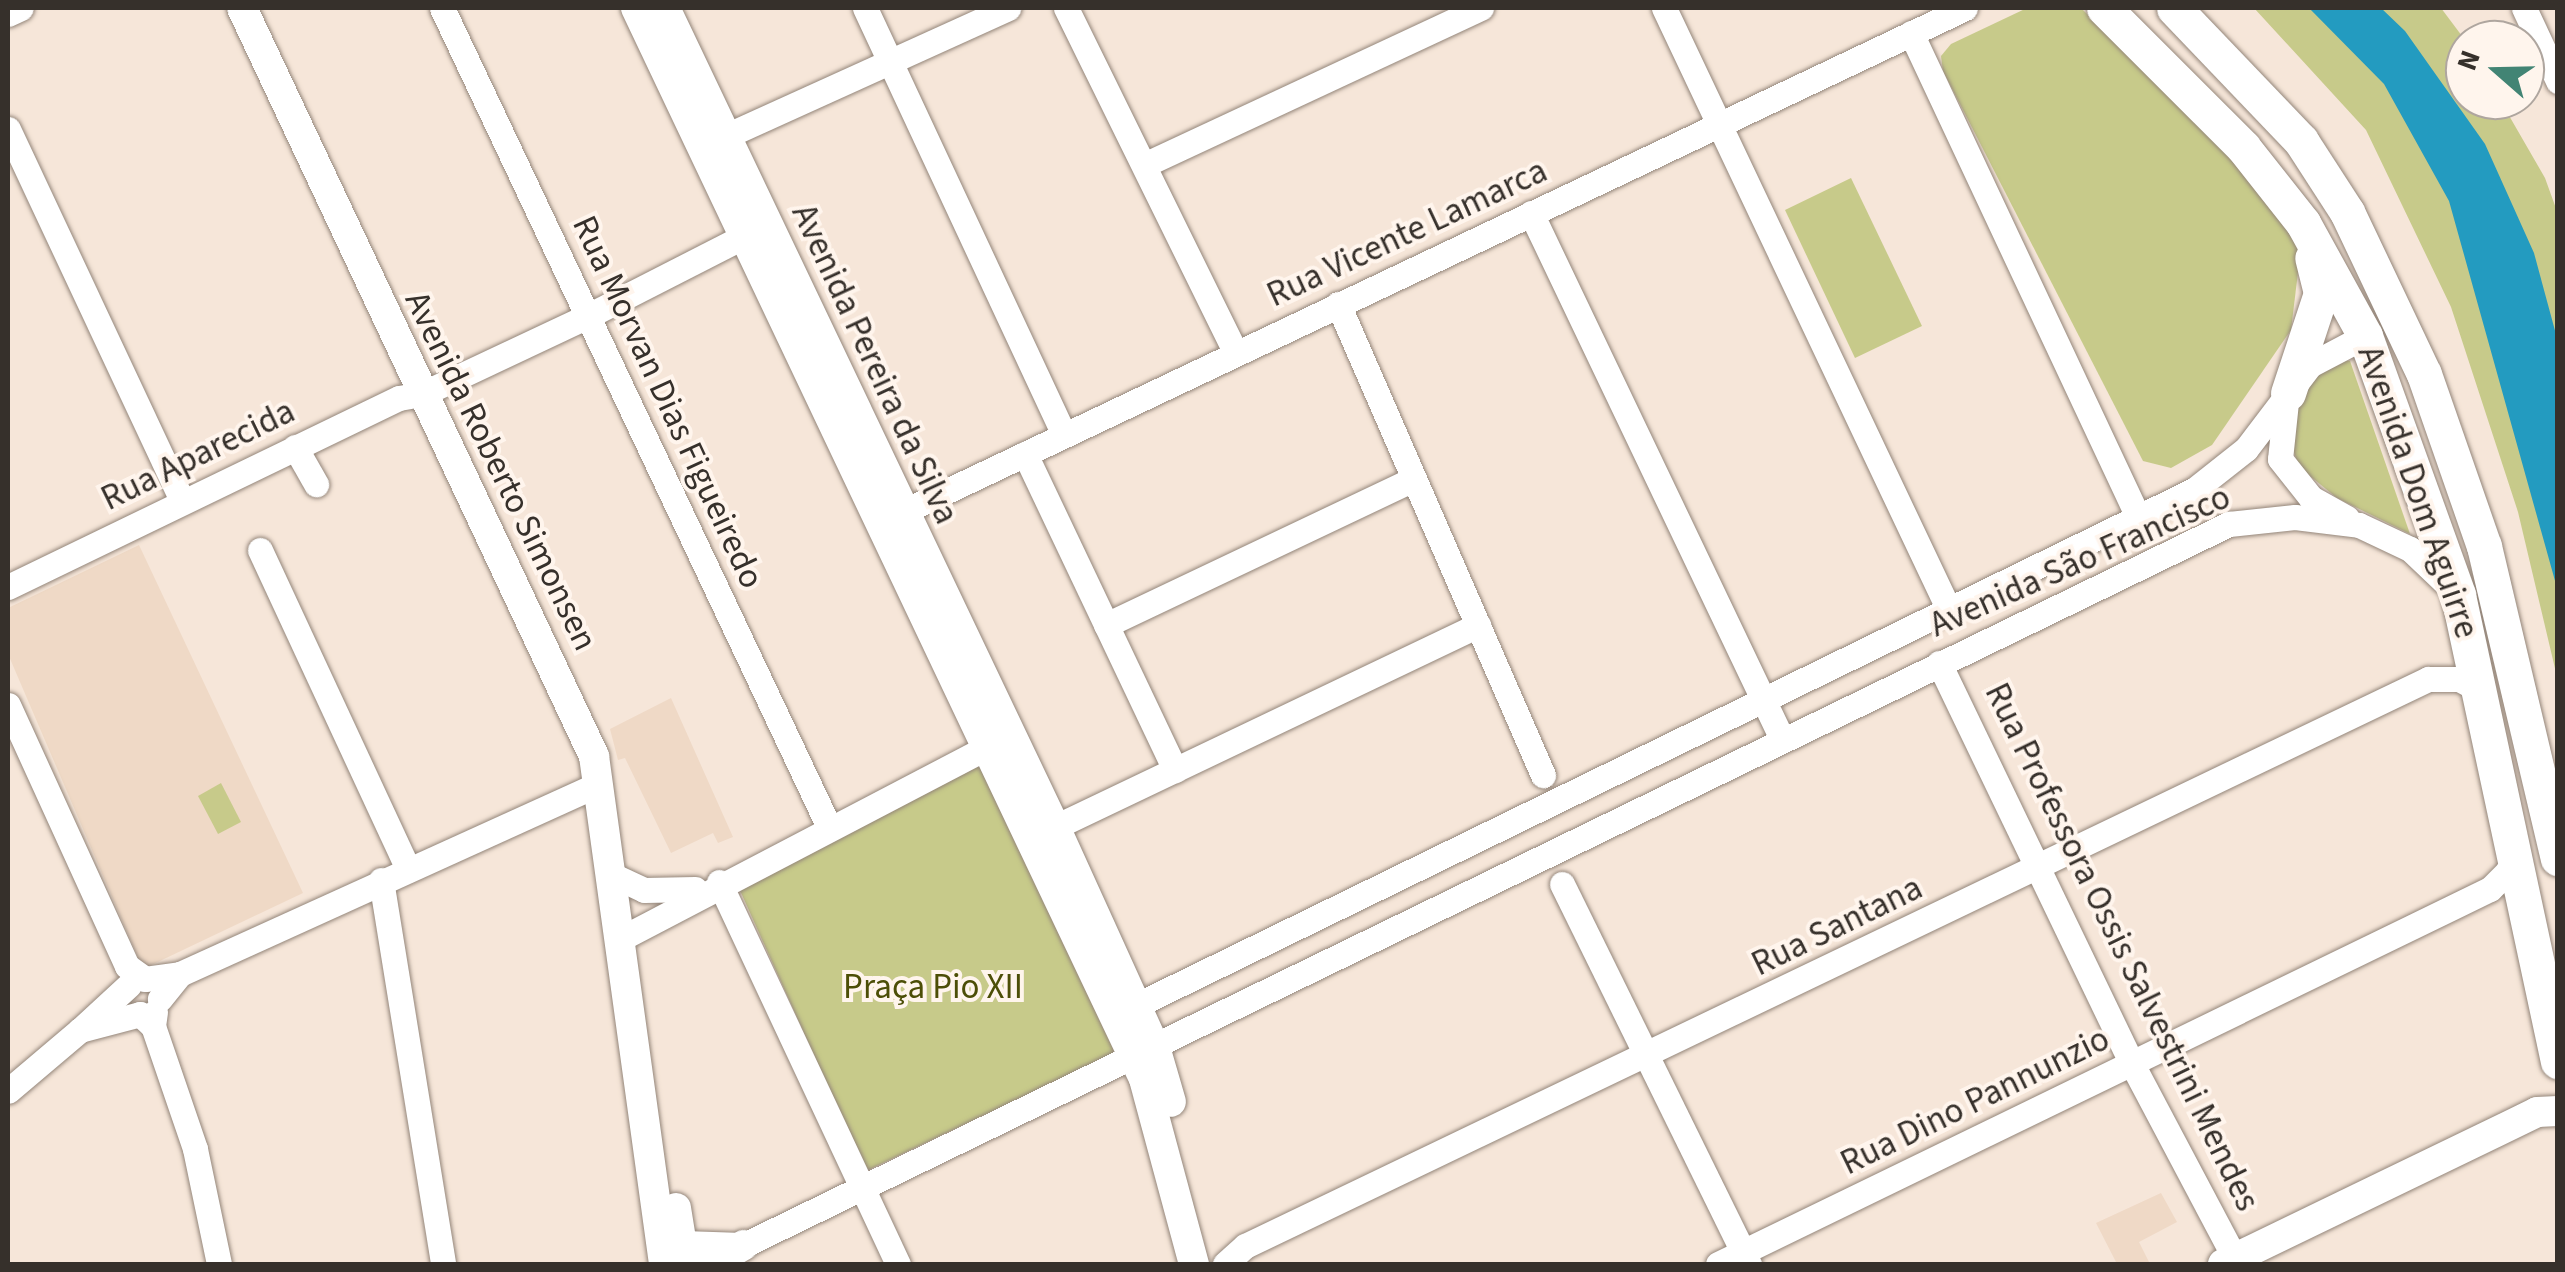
<!DOCTYPE html>
<meta charset="utf-8">
<style>
body{margin:0}
#map{position:relative;width:2565px;height:1272px;overflow:hidden;background:#f6e6d9;font-family:"Source Sans 3",sans-serif}
div>[style]{position:absolute}
.built>*{inset:0;background:#efd9c6}
.green>*{inset:0;background:#c7ca8a}
.water>*{inset:0;background:#239bc0}
.roads{filter:drop-shadow(0 0 2px #938579) drop-shadow(0 0 2px #938579)}
.minor>*{height:25px;margin:-12.5px;padding:0 12.5px;transform-origin:12.5px;border-radius:12.5px;background:#fff}
.major>*{height:30px;margin:-15px;padding:0 15px;transform-origin:15px;border-radius:15px;background:#fff}
.highway>*{height:35px;margin:-17.5px;padding:0 17.5px;transform-origin:17.5px;border-radius:17.5px;background:#fff}
span{translate:-50% -50%;white-space:nowrap;text-align:center;line-height:1.15;-webkit-text-stroke:8px #fff5ed;paint-order:stroke}
.street-label{font-size:35px;color:#36302b}
.park-label{font-size:35px;color:#4c4e07}
.frame{position:absolute;inset:0;border:10px solid #36302b;pointer-events:none}
.north{position:absolute;left:2445px;top:20px;width:100px;height:100px;box-sizing:border-box;background:#fff5ed;border:2px solid #afa69f;border-radius:50%;rotate:290deg;font-size:28px;font-weight:700;line-height:40px;text-align:center;color:#36302b}
.north::after{content:'';display:block;margin:auto;width:35px;height:45px;background:#428474;clip-path:polygon(50% 0,100% 100%,50% 72%,0 100%)}
</style>
<div id="map">
<div class="built">
<div style="clip-path:polygon(139px 545px,303px 893px,143px 969px,8px 654px,8px 608px)"></div>
<div style="clip-path:polygon(671px 698px,733px 837px,718px 843px,713px 833px,671px 853px,625px 758px,618px 760px,610px 729px)"></div>
<div style="clip-path:polygon(2161px 1193px,2177px 1222px,2139px 1242px,2150px 1264px,2117px 1264px,2096px 1223px)"></div>
</div>
<div class="green">
<div style="clip-path:polygon(2027px 8px,2081px 8px,2235px 161px,2302px 239px,2291px 330px,2212px 445px,2171px 468px,2143px 461px,1943px 71px,1941px 56px,1951px 44px)"></div>
<div style="clip-path:polygon(2254px 8px,2441px 8px,2465px 40px,2465px 100px,2500px 100px,2545px 178px,2558px 214px,2557px 677px,2518px 512px,2451px 307px,2366px 130px)"></div>
<div style="clip-path:polygon(1851px 178px,1922px 326px,1855px 358px,1785px 210px)"></div>
<div style="clip-path:polygon(2340px 360px,2350px 361px,2410px 534px,2337px 498px,2299px 467px,2292px 446px,2294px 407px,2315px 372px)"></div>
<div style="clip-path:polygon(979px 766px,1115px 1053px,866px 1171px,738px 886px)"></div>
<div style="clip-path:polygon(221px 783px,241px 822px,218px 834px,198px 796px)"></div>
</div>
<div class="water">
<div style="clip-path:polygon(2309px 8px,2381px 8px,2405px 31px,2485px 144px,2534px 253px,2557px 338px,2557px 588px,2449px 201px,2384px 84px)"></div>
</div>
<div class="roads">
<div class="minor">
<div style="left:442px;top:8px;width:906px;rotate:64.71deg"></div>
<div style="left:865px;top:8px;width:470px;rotate:65deg"></div>
<div style="left:1066px;top:8px;width:385px;rotate:63.8deg"></div>
<div style="left:1664px;top:8px;width:666px;rotate:64.67deg"></div>
<div style="left:2524px;top:8px;width:81px;rotate:65deg"></div>
<div style="left:8px;top:14px;width:14px;rotate:-25deg"></div>
<div style="left:1911px;top:33px;width:535px;rotate:64.87deg"></div>
<div style="left:8px;top:129px;width:411px;rotate:64.9deg"></div>
<div style="left:726px;top:136px;width:310px;rotate:-24.4deg"></div>
<div style="left:1144px;top:165px;width:372px;rotate:-25deg"></div>
<div style="left:1531px;top:213px;width:583px;rotate:64.49deg"></div>
<div style="left:1338px;top:304px;width:514px;rotate:66.48deg"></div>
<div style="left:2286px;top:402px;width:57px;rotate:96deg"></div>
<div style="left:2280px;top:459px;width:50px;rotate:51.5deg"></div>
<div style="left:2311px;top:498px;width:41px;rotate:29.1deg"></div>
<div style="left:295px;top:447px;width:43px;rotate:60.4deg"></div>
<div style="left:1025px;top:454px;width:350px;rotate:64.6deg"></div>
<div style="left:888px;top:519px;width:1192px;rotate:-25.38deg"></div>
<div style="left:260px;top:550px;width:349px;rotate:65.1deg"></div>
<div style="left:8px;top:587px;width:434px;rotate:-25.8deg"></div>
<div style="left:399px;top:398px;width:23px;rotate:-10deg"></div>
<div style="left:422px;top:394px;width:186px;rotate:-25.2deg"></div>
<div style="left:590px;top:315px;width:191px;rotate:-27.1deg"></div>
<div style="left:1106px;top:625px;width:341px;rotate:-25.4deg"></div>
<div style="left:1939px;top:663px;width:445px;rotate:64.3deg"></div>
<div style="left:2132px;top:1064px;width:226px;rotate:62.1deg"></div>
<div style="left:8px;top:705px;width:287px;rotate:65.5deg"></div>
<div style="left:127px;top:966px;width:22px;rotate:36deg"></div>
<div style="left:145px;top:979px;width:35px;rotate:-8deg"></div>
<div style="left:180px;top:974px;width:32px;rotate:129deg"></div>
<div style="left:1055px;top:827px;width:469px;rotate:-25.5deg"></div>
<div style="left:612px;top:875px;width:35px;rotate:25deg"></div>
<div style="left:644px;top:890px;width:51px;rotate:-1.1deg"></div>
<div style="left:381px;top:880px;width:389px;rotate:80.8deg"></div>
<div style="left:719px;top:882px;width:422px;rotate:64.9deg"></div>
<div style="left:1562px;top:884px;width:424px;rotate:63.8deg"></div>
<div style="left:622px;top:938px;width:408px;rotate:-27.6deg"></div>
<div style="left:984px;top:749px;width:19px;rotate:6deg"></div>
<div style="left:180px;top:974px;width:459px;rotate:-24.4deg"></div>
<div style="left:129px;top:985px;width:67px;rotate:137.4deg"></div>
<div style="left:80px;top:1030px;width:62px;rotate:-14.9deg"></div>
<div style="left:140px;top:1014px;width:18px;rotate:43deg"></div>
<div style="left:153px;top:1026px;width:14px;rotate:-82deg"></div>
<div style="left:1137px;top:1005px;width:1176px;rotate:-25.98deg"></div>
<div style="left:2194px;top:490px;width:66px;rotate:-38.3deg"></div>
<div style="left:2246px;top:449px;width:106px;rotate:-52.7deg"></div>
<div style="left:2310px;top:365px;width:62px;rotate:-27.8deg"></div>
<div style="left:153px;top:1026px;width:130px;rotate:71.1deg"></div>
<div style="left:195px;top:1149px;width:117px;rotate:78.2deg"></div>
<div style="left:8px;top:1091px;width:94px;rotate:-40.3deg"></div>
<div style="left:681px;top:1243px;width:63px;rotate:1.8deg"></div>
<div style="left:744px;top:1245px;width:1651px;rotate:-25.9deg"></div>
<div style="left:2229px;top:524px;width:66px;rotate:-6.1deg"></div>
<div style="left:2295px;top:517px;width:64px;rotate:7.1deg"></div>
<div style="left:2359px;top:525px;width:56px;rotate:25.2deg"></div>
<div style="left:2410px;top:549px;width:57px;rotate:43.6deg"></div>
<div style="left:1225px;top:1264px;width:27px;rotate:-42deg"></div>
<div style="left:1245px;top:1246px;width:1312px;rotate:-25.61deg"></div>
<div style="left:2428px;top:679px;width:31px"></div>
<div style="left:2459px;top:679px;width:27px;rotate:28deg"></div>
<div style="left:1718px;top:1264px;width:858px;rotate:-25.91deg"></div>
<div style="left:2490px;top:889px;width:25px;rotate:-45deg"></div>
<div style="left:2508px;top:871px;width:20px;rotate:-70deg"></div>
</div>
<div class="major">
<div style="left:242px;top:8px;width:827px;rotate:64.8deg"></div>
<div style="left:594px;top:756px;width:513px;rotate:82.15deg"></div>
<div style="left:636px;top:8px;width:1185px;rotate:64.62deg"></div>
<div style="left:1144px;top:1079px;width:192px;rotate:74.9deg"></div>
<div style="left:665px;top:8px;width:907px;rotate:64.54deg"></div>
<div style="left:1055px;top:827px;width:242px;rotate:65.6deg"></div>
<div style="left:1155px;top:1047px;width:57px;rotate:73.8deg"></div>
<div style="left:676px;top:1208px;width:57px;rotate:80.9deg"></div>
<div style="left:711px;top:1264px;width:38px;rotate:-30deg"></div>
<div style="left:2223px;top:1264px;width:349px;rotate:-25.8deg"></div>
<div style="left:2537px;top:1112px;width:21px;rotate:-3deg"></div>
</div>
<div class="highway">
<div style="left:2104px;top:8px;width:197px;rotate:45deg"></div>
<div style="left:2243px;top:147px;width:97px;rotate:51.7deg"></div>
<div style="left:2303px;top:223px;width:129px;rotate:61.2deg"></div>
<div style="left:2365px;top:336px;width:275px;rotate:70.2deg"></div>
<div style="left:2458px;top:595px;width:477px;rotate:77.9deg"></div>
<div style="left:2174px;top:8px;width:184px;rotate:46.3deg"></div>
<div style="left:2301px;top:141px;width:85px;rotate:57.1deg"></div>
<div style="left:2347px;top:212px;width:179px;rotate:64.6deg"></div>
<div style="left:2424px;top:374px;width:182px;rotate:70.8deg"></div>
<div style="left:2484px;top:546px;width:321px;rotate:76.7deg"></div>
<div style="left:2288px;top:393px;width:105px;rotate:-71.7deg"></div>
<div style="left:2321px;top:293px;width:36px;rotate:-104deg"></div>
</div>
</div>
<div class="street-label">
<span style="left:1407px;top:233px;rotate:-25deg">Rua Vicente Lamarca</span>
<span style="left:875px;top:364px;rotate:65deg">Avenida Pereira da Silva</span>
<span style="left:668px;top:402px;rotate:65deg">Rua Morvan Dias Figueiredo</span>
<span style="left:198px;top:455px;rotate:-26deg">Rua Aparecida</span>
<span style="left:501px;top:471px;rotate:64deg">Avenida Roberto Simonsen</span>
<span style="left:2418px;top:492px;rotate:71deg">Avenida Dom Aguirre</span>
<span style="left:2080px;top:561px;rotate:-24deg">Avenida São Francisco</span>
<span style="left:1837px;top:926px;rotate:-26deg">Rua Santana</span>
<span style="left:2122px;top:947px;rotate:64deg">Rua Professora Ossis Salvestrini Mendes</span>
<span style="left:1975px;top:1101px;rotate:-26deg">Rua Dino Pannunzio</span>
</div>
<div class="park-label">
<span style="left:933px;top:987px">Praça Pio XII</span>
</div>
<div class="frame"></div>
<div class="north">N</div>
</div>
